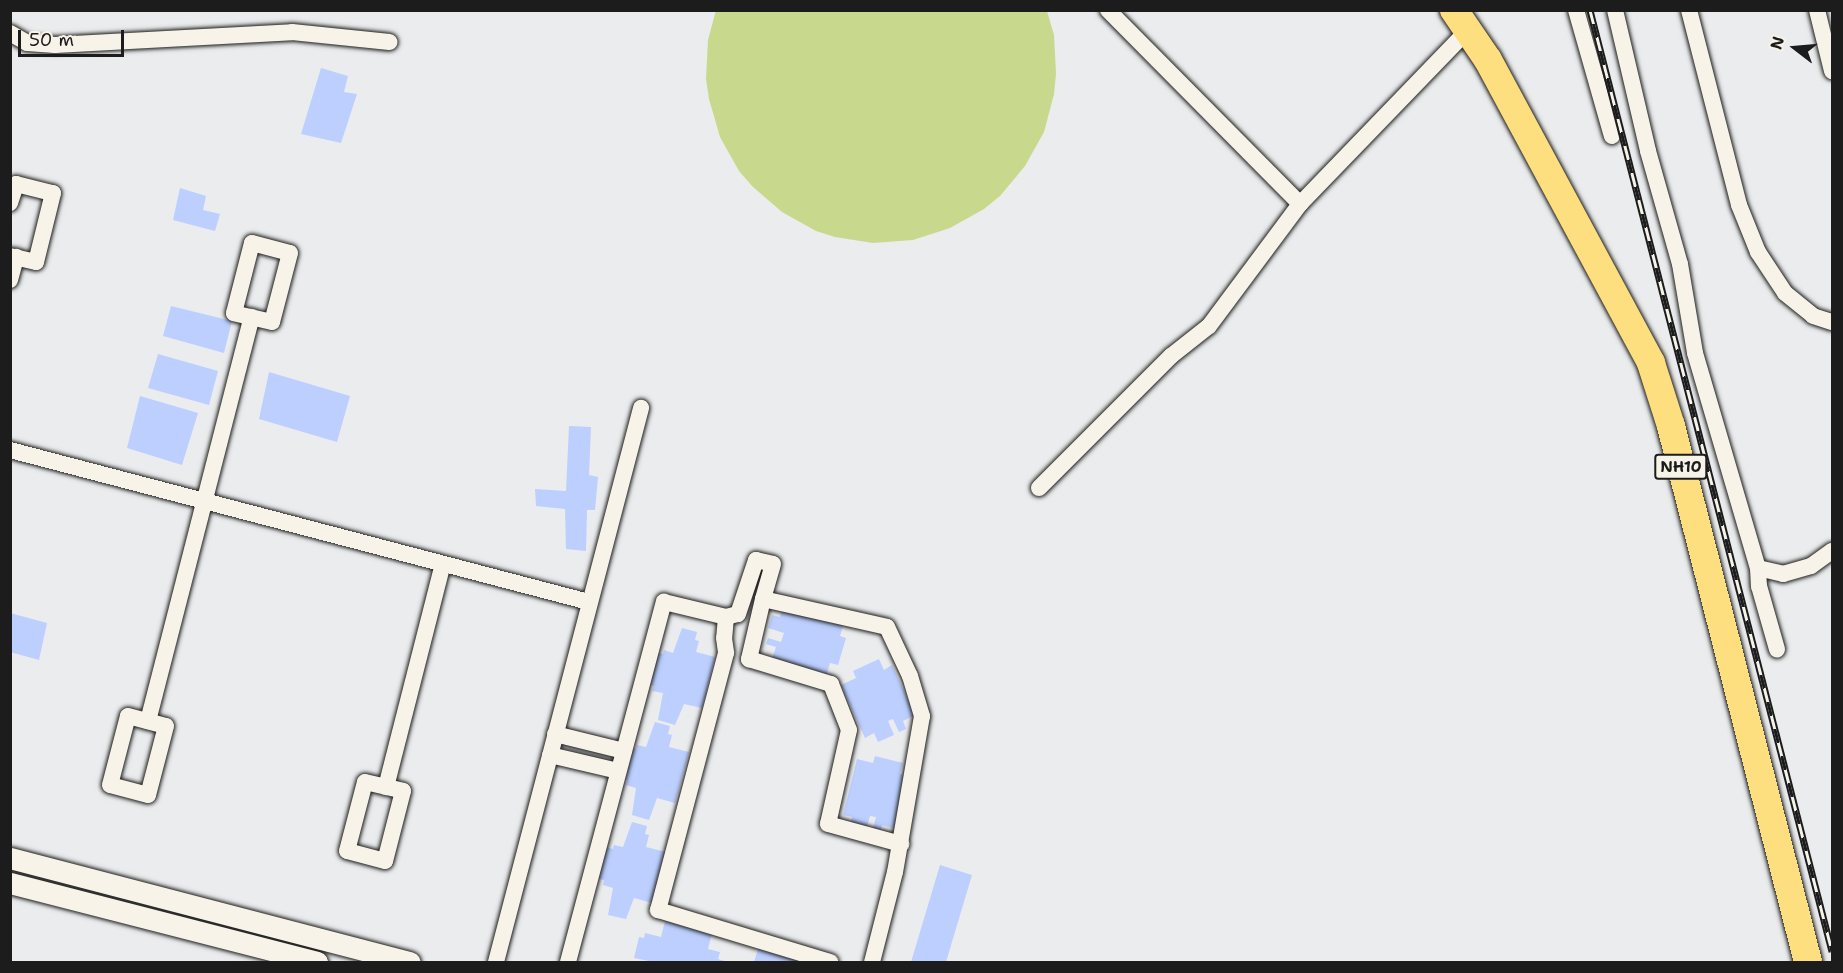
<!DOCTYPE html>
<style>
body{margin:0}
#map{position:relative;width:1843px;height:973px;overflow:hidden;background:#ebeced;font-family:"Shantell Sans",sans-serif}
div>[style]{position:absolute}
.green>*{inset:0;background:#c8d98d}
.building>*{inset:0;background:#bccfff}
.roads{filter:drop-shadow(0 0 2px #1c1c1c) drop-shadow(0 0 2px #1c1c1c)}
.minor>*{height:16px;margin:-8px;padding:0 8px;transform-origin:8px;border-radius:8px;background:#f7f3e8}
.tertiary>*{height:21px;margin:-10.5px;padding:0 10.5px;transform-origin:10.5px;border-radius:10.5px;background:#f7f3e8}
.trunk>*{height:28px;margin:-14px;padding:0 14px;transform-origin:14px;border-radius:14px;background:#fedf80}
.rail>*{height:7px;margin-top:-3.5px;transform-origin:0;background:repeating-linear-gradient(90deg,#f7f3e8 0 14px,#1c1c1c 0 28px);box-sizing:border-box;border-block:2px solid #1c1c1c}
span{translate:-50% -50%;white-space:nowrap;text-align:center;line-height:1.15;-webkit-text-stroke:4.5px #f7f3e8;paint-order:stroke}
.shield-label span{padding:2px 4px;background:#f7f3e8;border:2px solid;border-radius:4px;-webkit-text-stroke-width:0}
.shield-label{font-size:16px;color:#1c1c1c;font-weight:700}
.frame{position:absolute;inset:0;border:12px solid #1c1c1c;pointer-events:none}
.north{position:absolute;left:1765px;top:18px;width:60px;height:60px;-webkit-text-stroke:4px #f7f3e8;paint-order:stroke;rotate:286deg;font-size:16px;font-weight:700;line-height:24px;text-align:center;color:#1c1c1c}
.north::after{content:'';display:block;margin:auto;width:21px;height:27px;background:#1c1c1c;clip-path:polygon(50% 0,100% 100%,50% 72%,0 100%)}
.scale{position:absolute;left:18px;top:30px;width:106px;height:27px;box-sizing:border-box;border:3px solid #1c1c1c;border-top:0;padding-left:8px;font-size:18px;line-height:21px;white-space:nowrap;color:#1c1c1c;-webkit-text-stroke:4px #f7f3e8;paint-order:stroke}
</style>
<div id="map">
<div class="green">
<div style="clip-path:polygon(716px 10px,1047px 11px,1054px 35px,1056px 74px,1054px 94px,1044px 132px,1025px 166px,1000px 196px,984px 209px,950px 228px,913px 240px,873px 243px,835px 237px,816px 231px,782px 212px,752px 186px,739px 171px,720px 137px,709px 99px,706px 79px,708px 40px)"></div>
</div>
<div class="building">
<div style="clip-path:polygon(321px 68px,348px 76px,344px 92px,357px 94px,341px 143px,301px 134px)"></div>
<div style="clip-path:polygon(180px 188px,206px 196px,203px 210px,220px 214px,215px 231px,173px 220px)"></div>
<div style="clip-path:polygon(171px 306px,232px 321px,224px 353px,163px 336px)"></div>
<div style="clip-path:polygon(158px 354px,218px 371px,209px 405px,148px 388px)"></div>
<div style="clip-path:polygon(269px 372px,350px 396px,337px 442px,259px 419px)"></div>
<div style="clip-path:polygon(140px 396px,198px 413px,182px 465px,127px 448px)"></div>
<div style="clip-path:polygon(569px 426px,591px 427px,589px 475px,598px 477px,595px 510px,587px 510px,586px 551px,566px 549px,565px 509px,536px 506px,535px 489px,566px 491px)"></div>
<div style="clip-path:polygon(783px 606px,844px 623px,840px 636px,846px 638px,838px 665px,830px 663px,826px 677px,771px 662px,776px 647px,766px 644px,768px 638px,781px 642px,784px 633px,768px 628px,772px 615px,780px 617px)"></div>
<div style="clip-path:polygon(10px 613px,47px 623px,39px 660px,10px 652px)"></div>
<div style="clip-path:polygon(682px 628px,697px 632px,695px 640px,699px 641px,696px 652px,715px 657px,702px 708px,684px 704px,675px 725px,658px 720px,663px 693px,652px 691px,654px 686px,647px 684px,656px 652px,663px 654px,664px 650px,673px 653px)"></div>
<div style="clip-path:polygon(879px 659px,884px 670px,892px 665px,915px 715px,903px 721px,906px 729px,899px 732px,893px 719px,888px 721px,894px 735px,878px 742px,874px 733px,865px 738px,841px 685px,856px 678px,853px 671px)"></div>
<div style="clip-path:polygon(655px 722px,670px 726px,668px 734px,672px 735px,669px 747px,689px 752px,675px 803px,657px 798px,649px 820px,632px 815px,636px 788px,626px 785px,627px 780px,621px 779px,629px 747px,636px 749px,637px 745px,646px 747px)"></div>
<div style="clip-path:polygon(875px 756px,903px 763px,900px 774px,909px 776px,895px 829px,882px 825px,880px 834px,872px 832px,876px 817px,870px 816px,866px 830px,850px 826px,852px 817px,843px 815px,857px 759px,873px 763px)"></div>
<div style="clip-path:polygon(632px 822px,647px 826px,645px 834px,649px 835px,646px 847px,666px 852px,652px 903px,634px 898px,626px 919px,608px 915px,613px 888px,603px 885px,604px 880px,598px 879px,606px 847px,613px 849px,614px 845px,623px 847px)"></div>
<div style="clip-path:polygon(940px 865px,972px 875px,946px 962px,911px 962px)"></div>
<div style="clip-path:polygon(665px 921px,712px 933px,708px 949px,720px 952px,718px 959px,728px 962px,654px 962px,634px 958px,639px 937px,644px 938px,645px 933px,661px 937px)"></div>
<div style="clip-path:polygon(759px 946px,810px 962px,754px 962px)"></div>
</div>
<div class="roads">
<div class="minor">
<div style="left:1108px;top:10px;width:273px;rotate:45.3deg"></div>
<div style="left:1576px;top:10px;width:131px;rotate:74.1deg"></div>
<div style="left:1615px;top:10px;width:145px;rotate:76.8deg"></div>
<div style="left:1648px;top:151px;width:117px;rotate:74.2deg"></div>
<div style="left:1680px;top:264px;width:90px;rotate:80.4deg"></div>
<div style="left:1695px;top:353px;width:224px;rotate:73.7deg"></div>
<div style="left:1758px;top:568px;width:18px;rotate:87deg"></div>
<div style="left:1759px;top:586px;width:66px;rotate:74.1deg"></div>
<div style="left:1689px;top:10px;width:201px;rotate:75.6deg"></div>
<div style="left:1739px;top:205px;width:51px;rotate:68deg"></div>
<div style="left:1758px;top:252px;width:49px;rotate:56.6deg"></div>
<div style="left:1785px;top:293px;width:36px;rotate:39deg"></div>
<div style="left:1813px;top:316px;width:20px;rotate:18deg"></div>
<div style="left:1817px;top:10px;width:63px;rotate:76.2deg"></div>
<div style="left:10px;top:33px;width:20px;rotate:30deg"></div>
<div style="left:27px;top:43px;width:28px;rotate:4deg"></div>
<div style="left:55px;top:45px;width:237px;rotate:-3.1deg"></div>
<div style="left:292px;top:32px;width:98px;rotate:5.9deg"></div>
<div style="left:10px;top:203px;width:20px;rotate:-72deg"></div>
<div style="left:16px;top:184px;width:38px;rotate:14deg"></div>
<div style="left:53px;top:193px;width:71px;rotate:103.8deg"></div>
<div style="left:36px;top:262px;width:27px;rotate:-167deg"></div>
<div style="left:252px;top:243px;width:39px;rotate:15deg"></div>
<div style="left:290px;top:253px;width:71px;rotate:104.6deg"></div>
<div style="left:272px;top:322px;width:39px;rotate:-167deg"></div>
<div style="left:234px;top:313px;width:72px;rotate:-75.6deg"></div>
<div style="left:10px;top:280px;width:24px;rotate:-75deg"></div>
<div style="left:10px;top:450px;width:599px;rotate:14.71deg"></div>
<div style="left:1039px;top:488px;width:187px;rotate:-45deg"></div>
<div style="left:1171px;top:356px;width:48px;rotate:-38.3deg"></div>
<div style="left:1209px;top:326px;width:152px;rotate:-53.3deg"></div>
<div style="left:1300px;top:204px;width:242px;rotate:-46deg"></div>
<div style="left:1758px;top:568px;width:26px;rotate:13deg"></div>
<div style="left:1783px;top:574px;width:29px;rotate:-16deg"></div>
<div style="left:1811px;top:566px;width:26px;rotate:-36deg"></div>
<div style="left:763px;top:599px;width:62px;rotate:103.1deg"></div>
<div style="left:749px;top:659px;width:86px;rotate:17deg"></div>
<div style="left:831px;top:684px;width:49px;rotate:68.6deg"></div>
<div style="left:849px;top:730px;width:96px;rotate:102.6deg"></div>
<div style="left:828px;top:824px;width:76px;rotate:15.3deg"></div>
<div style="left:726px;top:617px;width:21px;rotate:95deg"></div>
<div style="left:724px;top:638px;width:15px;rotate:82deg"></div>
<div style="left:726px;top:653px;width:266px;rotate:104.8deg"></div>
<div style="left:658px;top:910px;width:180px;rotate:16.8deg"></div>
<div style="left:128px;top:716px;width:39px;rotate:15deg"></div>
<div style="left:166px;top:726px;width:71px;rotate:104.6deg"></div>
<div style="left:148px;top:795px;width:39px;rotate:-165deg"></div>
<div style="left:110px;top:785px;width:71px;rotate:-75.4deg"></div>
<div style="left:148px;top:721px;width:417px;rotate:-75.6deg"></div>
<div style="left:555px;top:734px;width:71px;rotate:13.8deg"></div>
<div style="left:550px;top:755px;width:70px;rotate:13.2deg"></div>
<div style="left:365px;top:782px;width:39px;rotate:13deg"></div>
<div style="left:403px;top:791px;width:72px;rotate:104.4deg"></div>
<div style="left:385px;top:861px;width:39px;rotate:-165deg"></div>
<div style="left:347px;top:851px;width:71px;rotate:-75.4deg"></div>
<div style="left:386px;top:787px;width:230px;rotate:-75.7deg"></div>
<div style="left:496px;top:962px;width:573px;rotate:-75.33deg"></div>
<div style="left:568px;top:962px;width:373px;rotate:-75.1deg"></div>
<div style="left:664px;top:602px;width:64px;rotate:13.6deg"></div>
<div style="left:726px;top:617px;width:12px;rotate:-14deg"></div>
<div style="left:738px;top:614px;width:57px;rotate:-71.6deg"></div>
<div style="left:756px;top:560px;width:17px;rotate:13deg"></div>
<div style="left:773px;top:564px;width:36px;rotate:106deg"></div>
<div style="left:763px;top:599px;width:127px;rotate:12.7deg"></div>
<div style="left:887px;top:627px;width:54px;rotate:64.9deg"></div>
<div style="left:910px;top:676px;width:42px;rotate:73.3deg"></div>
<div style="left:922px;top:716px;width:158px;rotate:99.8deg"></div>
<div style="left:895px;top:872px;width:93px;rotate:104.3deg"></div>
</div>
<div class="tertiary">
<div style="left:10px;top:858px;width:413px;rotate:14.6deg"></div>
<div style="left:10px;top:883px;width:317px;rotate:14.4deg"></div>
</div>
<div class="trunk">
<div style="left:1454px;top:10px;width:60px;rotate:55.8deg"></div>
<div style="left:1488px;top:60px;width:344px;rotate:61.7deg"></div>
<div style="left:1651px;top:363px;width:66px;rotate:72.4deg"></div>
<div style="left:1671px;top:426px;width:553px;rotate:75.66deg"></div>
</div>
</div>
<div class="rail">
<div style="left:1590px;top:10px;width:972px;rotate:75.58deg"></div>
</div>
<div class="shield-label">
<span style="left:1681px;top:467px">NH10</span>
</div>
<div class="frame"></div>
<div class="north">N</div>
<div class="scale">50 m</div>
</div>
